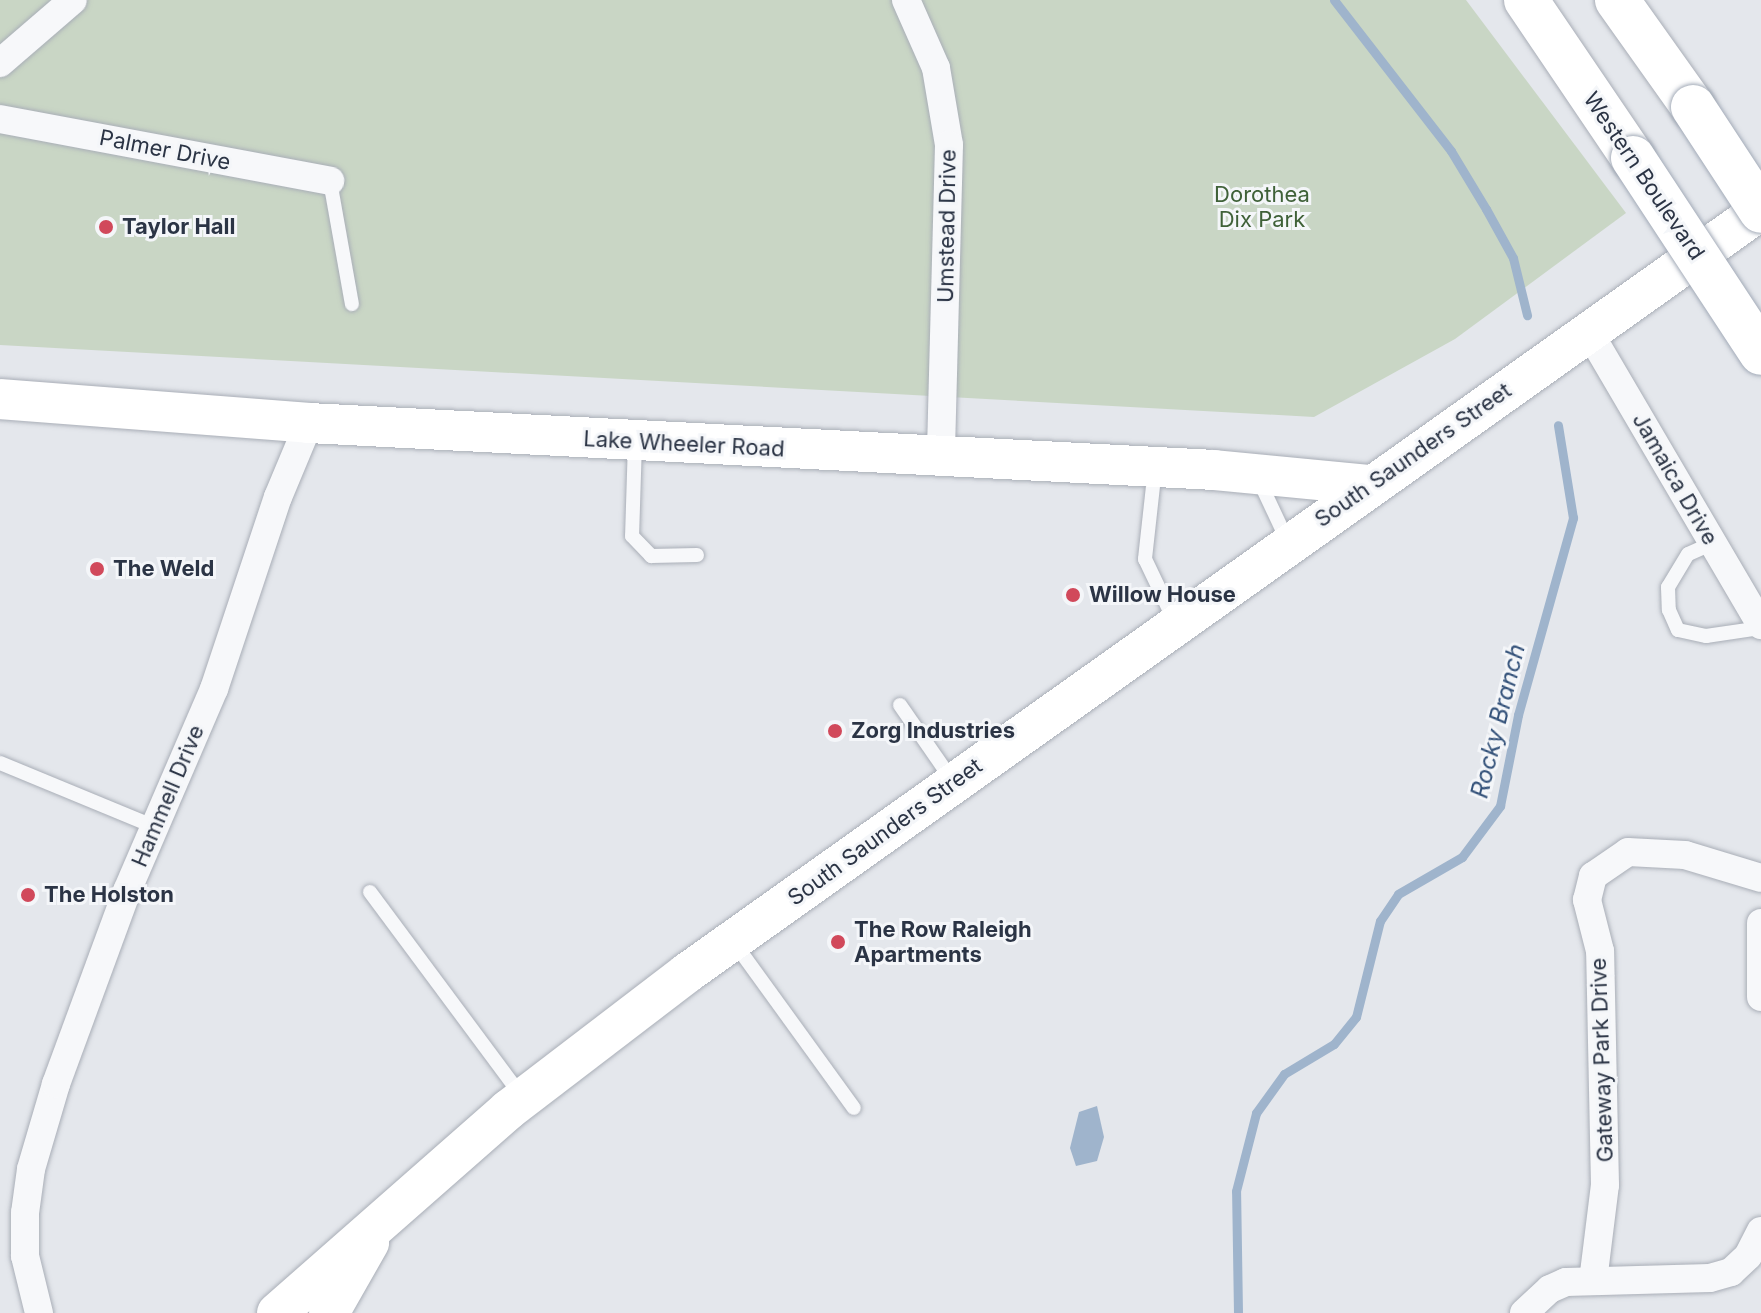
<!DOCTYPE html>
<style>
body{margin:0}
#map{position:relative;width:1761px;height:1313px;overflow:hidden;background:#e4e7ec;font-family:Inter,sans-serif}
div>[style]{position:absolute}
.green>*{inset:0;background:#c9d6c5}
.water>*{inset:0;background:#9fb4cc}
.stream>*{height:9px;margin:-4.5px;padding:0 4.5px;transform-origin:4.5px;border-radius:4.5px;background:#9fb4cc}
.roads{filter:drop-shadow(0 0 2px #a9aeb7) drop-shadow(0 0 2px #a9aeb7)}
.lane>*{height:14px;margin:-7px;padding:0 7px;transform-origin:7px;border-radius:7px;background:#f7f8fa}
.street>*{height:28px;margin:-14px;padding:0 14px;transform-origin:14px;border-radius:14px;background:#f7f8fa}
.secondary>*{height:40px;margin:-20px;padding:0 20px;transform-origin:20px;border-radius:20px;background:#fff}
.primary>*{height:44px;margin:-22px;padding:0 22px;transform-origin:22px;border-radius:22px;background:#fff}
.bridges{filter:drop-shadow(0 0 2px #a3abb8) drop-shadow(0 0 2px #a3abb8)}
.primary-bridge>*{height:44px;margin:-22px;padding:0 22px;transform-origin:22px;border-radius:22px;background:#fff}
.dots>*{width:22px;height:22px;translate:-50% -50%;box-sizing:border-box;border:4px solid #f4f6f9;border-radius:50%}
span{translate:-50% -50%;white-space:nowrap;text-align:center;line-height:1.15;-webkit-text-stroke:6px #f4f6f9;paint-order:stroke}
.street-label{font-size:22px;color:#2b3445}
.park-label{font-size:22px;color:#3f6138}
.poi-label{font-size:22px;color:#2b3445;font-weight:700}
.left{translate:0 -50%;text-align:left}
.water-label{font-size:24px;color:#34527a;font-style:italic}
</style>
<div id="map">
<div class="green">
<div style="clip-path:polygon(0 0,1466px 0,1626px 213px,1455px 339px,1314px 417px,0 345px)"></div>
</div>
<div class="water">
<div style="clip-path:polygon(1097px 1106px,1104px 1137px,1097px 1161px,1076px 1166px,1070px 1148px,1079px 1112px)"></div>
</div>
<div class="stream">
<div style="left:1334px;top:0;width:191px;rotate:52.2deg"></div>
<div style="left:1451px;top:151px;width:68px;rotate:58.9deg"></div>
<div style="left:1486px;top:209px;width:56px;rotate:61.1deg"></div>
<div style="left:1513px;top:258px;width:59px;rotate:76.2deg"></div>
<div style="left:1238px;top:1313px;width:122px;rotate:-90.9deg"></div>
<div style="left:1236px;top:1191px;width:81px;rotate:-75.6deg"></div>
<div style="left:1256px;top:1113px;width:48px;rotate:-54.3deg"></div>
<div style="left:1284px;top:1074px;width:58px;rotate:-31deg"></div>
<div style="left:1334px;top:1044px;width:35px;rotate:-51deg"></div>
<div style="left:1356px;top:1017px;width:99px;rotate:-76deg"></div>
<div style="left:1380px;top:921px;width:32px;rotate:-56deg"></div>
<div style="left:1398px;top:894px;width:74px;rotate:-30deg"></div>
<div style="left:1462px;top:857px;width:64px;rotate:-53.3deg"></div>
<div style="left:1500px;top:806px;width:93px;rotate:-78.8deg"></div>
<div style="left:1518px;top:715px;width:205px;rotate:-74.4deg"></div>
<div style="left:1573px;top:518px;width:94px;rotate:-99.2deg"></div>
</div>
<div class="roads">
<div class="lane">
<div style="left:330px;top:181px;width:125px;rotate:79.9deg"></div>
<div style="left:635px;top:442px;width:94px;rotate:91.8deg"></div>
<div style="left:632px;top:536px;width:28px;rotate:46deg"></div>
<div style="left:651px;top:556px;width:46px;rotate:-1.2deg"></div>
<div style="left:1155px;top:468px;width:92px;rotate:96.3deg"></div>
<div style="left:1145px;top:559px;width:70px;rotate:64.5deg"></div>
<div style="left:1258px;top:478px;width:71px;rotate:64.9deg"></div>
<div style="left:1713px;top:543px;width:27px;rotate:156deg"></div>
<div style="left:1688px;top:554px;width:39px;rotate:121deg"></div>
<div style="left:1668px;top:587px;width:23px;rotate:88deg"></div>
<div style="left:1669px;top:610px;width:22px;rotate:66deg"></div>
<div style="left:1678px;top:630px;width:29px;rotate:12deg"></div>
<div style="left:1706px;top:636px;width:56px;rotate:-8.3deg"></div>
<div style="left:900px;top:705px;width:91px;rotate:55.3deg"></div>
<div style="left:0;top:763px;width:168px;rotate:22.4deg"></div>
<div style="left:370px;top:892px;width:257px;rotate:53.4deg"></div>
<div style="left:733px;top:941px;width:206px;rotate:54.1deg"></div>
</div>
<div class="street">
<div style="left:906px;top:0;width:74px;rotate:66.2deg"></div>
<div style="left:936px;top:68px;width:78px;rotate:80.4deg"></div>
<div style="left:949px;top:145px;width:315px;rotate:91.5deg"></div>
<div style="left:0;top:63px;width:96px;rotate:-40.8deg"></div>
<div style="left:0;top:119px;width:336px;rotate:10.6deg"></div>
<div style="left:1589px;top:332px;width:340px;rotate:59.6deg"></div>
<div style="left:1761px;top:923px;width:74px;rotate:90deg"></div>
<div style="left:1593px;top:1281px;width:97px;rotate:-82.9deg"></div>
<div style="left:1605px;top:1185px;width:234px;rotate:-91.2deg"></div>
<div style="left:1600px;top:951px;width:53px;rotate:-104.3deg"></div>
<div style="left:1587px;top:900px;width:25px;rotate:-76deg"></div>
<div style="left:1593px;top:876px;width:42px;rotate:-34.4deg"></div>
<div style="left:1628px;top:852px;width:57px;rotate:3deg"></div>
<div style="left:1685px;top:855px;width:79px;rotate:16.8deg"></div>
<div style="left:39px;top:1313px;width:59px;rotate:-103.8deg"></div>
<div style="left:25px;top:1256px;width:43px;rotate:-90deg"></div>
<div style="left:25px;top:1213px;width:44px;rotate:-82.2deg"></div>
<div style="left:31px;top:1169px;width:89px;rotate:-73.6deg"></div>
<div style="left:56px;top:1084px;width:206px;rotate:-69.8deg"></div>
<div style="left:127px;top:891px;width:220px;rotate:-66.7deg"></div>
<div style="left:214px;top:689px;width:202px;rotate:-71.6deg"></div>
<div style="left:278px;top:497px;width:80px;rotate:-67.3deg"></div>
<div style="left:1524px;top:1313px;width:35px;rotate:-43deg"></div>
<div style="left:1550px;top:1289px;width:17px;rotate:-24deg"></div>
<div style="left:1566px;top:1282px;width:144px;rotate:-1.6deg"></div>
<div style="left:1710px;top:1278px;width:22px;rotate:-16deg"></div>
<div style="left:1731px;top:1272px;width:23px;rotate:-43deg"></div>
<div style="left:1748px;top:1256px;width:28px;rotate:-63deg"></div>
</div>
<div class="secondary">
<div style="left:0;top:399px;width:310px;rotate:4.4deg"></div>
<div style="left:309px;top:423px;width:906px;rotate:2.97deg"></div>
<div style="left:1214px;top:470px;width:156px;rotate:5.5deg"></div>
<div style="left:277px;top:1313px;width:308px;rotate:-41.3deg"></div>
<div style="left:508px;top:1110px;width:225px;rotate:-37.4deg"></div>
<div style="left:687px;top:973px;width:1317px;rotate:-35.39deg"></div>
<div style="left:329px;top:1313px;width:81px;rotate:-60.3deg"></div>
</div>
<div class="primary">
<div style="left:1526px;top:0;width:191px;rotate:55.9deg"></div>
<div style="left:1617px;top:0;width:131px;rotate:54.6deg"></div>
</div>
</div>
<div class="bridges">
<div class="primary-bridge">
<div style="left:1693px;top:107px;width:124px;rotate:56.8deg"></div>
<div style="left:1633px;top:158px;width:233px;rotate:56.7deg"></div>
</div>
</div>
<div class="dots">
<div style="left:106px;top:227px;background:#d1495b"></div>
<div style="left:97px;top:569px;background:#d1495b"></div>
<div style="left:1073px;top:595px;background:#d1495b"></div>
<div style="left:835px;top:731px;background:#d1495b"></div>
<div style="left:28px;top:895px;background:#d1495b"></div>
<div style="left:838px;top:942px;background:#d1495b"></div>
</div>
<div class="street-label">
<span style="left:165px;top:150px;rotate:11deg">Palmer Drive</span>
<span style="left:1644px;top:176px;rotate:56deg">Western Boulevard</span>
<span style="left:947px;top:226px;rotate:-89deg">Umstead Drive</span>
<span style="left:684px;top:444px;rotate:3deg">Lake Wheeler Road</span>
<span style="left:1413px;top:455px;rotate:-35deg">South Saunders Street</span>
<span style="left:1675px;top:479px;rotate:60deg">Jamaica Drive</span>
<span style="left:168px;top:796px;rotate:-67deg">Hammell Drive</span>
<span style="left:885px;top:832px;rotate:-36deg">South Saunders Street</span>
<span style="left:1602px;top:1060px;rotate:-92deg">Gateway Park Drive</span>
</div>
<div class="park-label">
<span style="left:1262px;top:207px">Dorothea<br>Dix Park</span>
</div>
<div class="poi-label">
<span class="left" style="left:122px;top:227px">Taylor Hall</span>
<span class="left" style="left:113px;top:569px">The Weld</span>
<span class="left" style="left:1089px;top:595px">Willow House</span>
<span class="left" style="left:851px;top:731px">Zorg Industries</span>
<span class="left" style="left:44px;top:895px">The Holston</span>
<span class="left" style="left:854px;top:942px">The Row Raleigh<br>Apartments</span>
</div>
<div class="water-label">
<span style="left:1498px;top:721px;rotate:-76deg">Rocky Branch</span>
</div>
</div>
